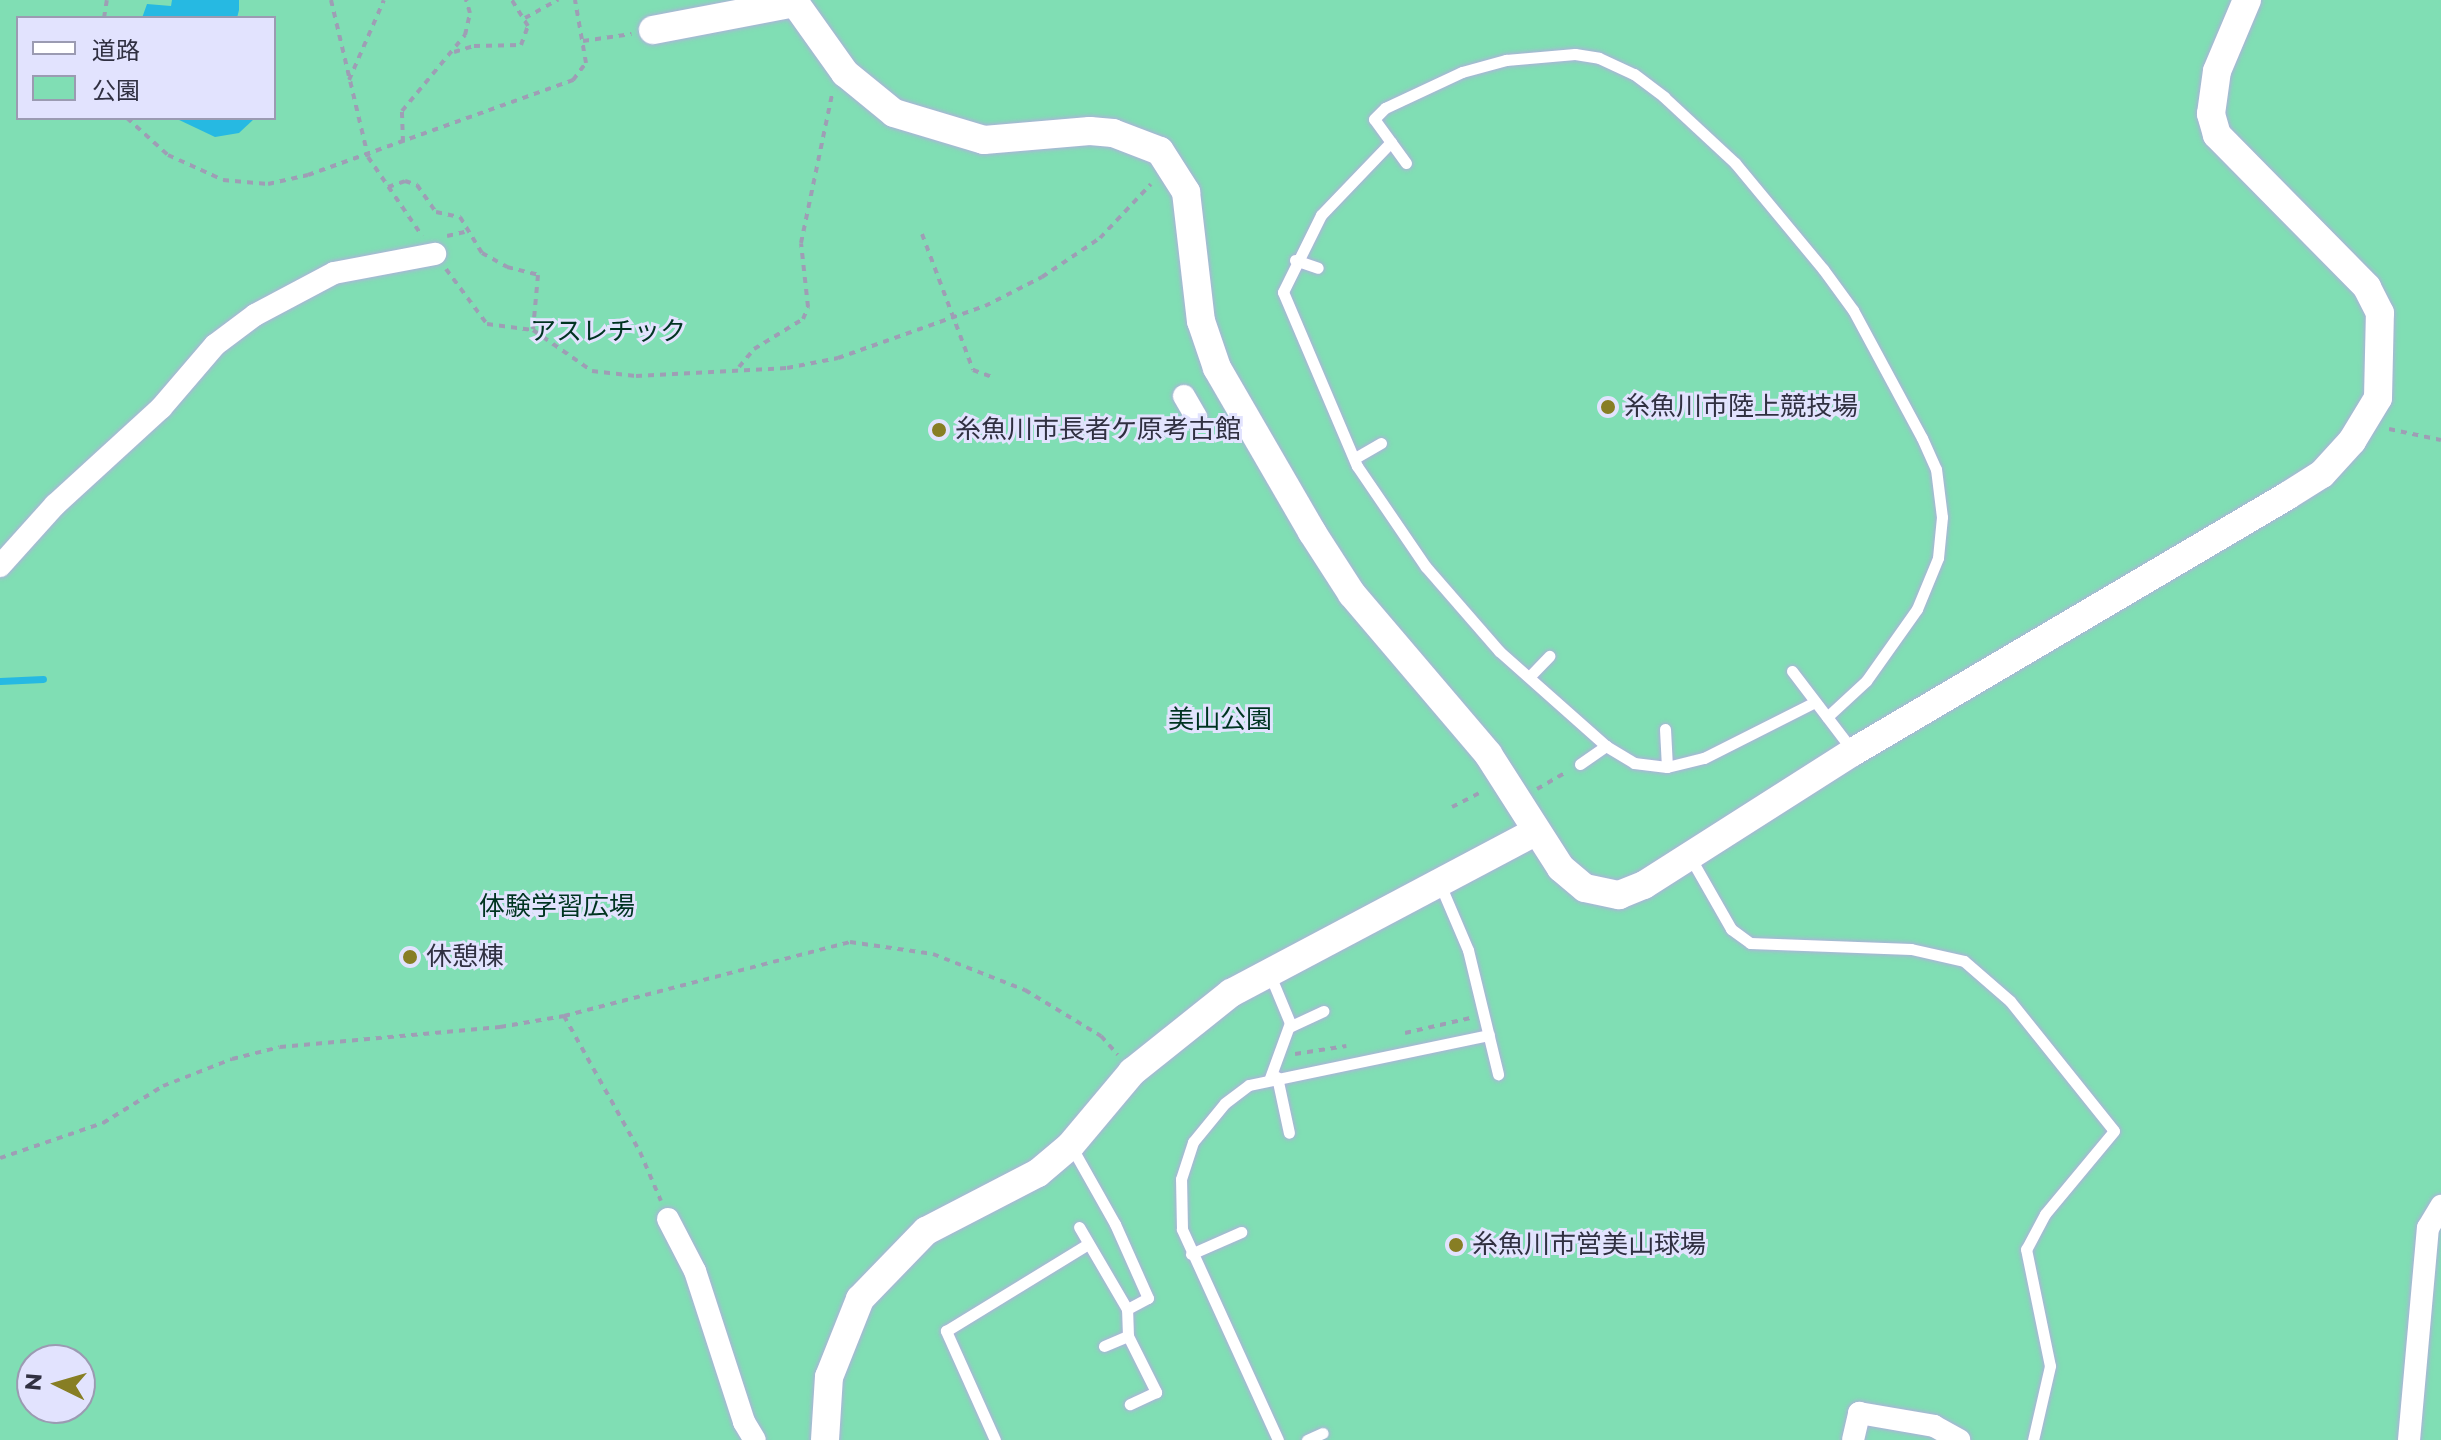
<!DOCTYPE html>
<meta charset="utf-8">
<style>
body{margin:0}
#map{position:relative;width:2441px;height:1440px;overflow:hidden;background:#e2e3fe;font-family:Montserrat,"Noto Sans JP",sans-serif}
div>[style]{position:absolute}
.green>*{inset:0;background:#80deb4}
.water>*{inset:0;background:#26b9e2}
.stream>*{height:7px;margin:-3.5px;padding:0 3.5px;transform-origin:3.5px;border-radius:3.5px;background:#26b9e2}
.path>*{height:4px;margin-top:-2px;transform-origin:0;background:repeating-linear-gradient(90deg,#9e9eb5 0 6px,transparent 0 12px)}
.roads{filter:drop-shadow(0 0 2px #afb0db) drop-shadow(0 0 2px #afb0db)}
.service>*{height:11px;margin:-5.5px;padding:0 5.5px;transform-origin:5.5px;border-radius:5.5px;background:#fff}
.minor>*{height:22px;margin:-11px;padding:0 11px;transform-origin:11px;border-radius:11px;background:#fff}
.tertiary>*{height:28px;margin:-14px;padding:0 14px;transform-origin:14px;border-radius:14px;background:#fff}
.dots>*{width:22px;height:22px;translate:-50% -50%;box-sizing:border-box;border:4px solid #e2e3fe;border-radius:50%}
span{translate:-50% -50%;white-space:nowrap;text-align:center;line-height:1.15;-webkit-text-stroke:6px #e2e3fe;paint-order:stroke}
.park-label{font-size:26px;color:#003421}
.poi-label{font-size:26px;color:#303041}
.left{translate:0 -50%;text-align:left}
.legend{position:absolute;left:16px;top:16px;width:260px;height:104px;box-sizing:border-box;background:#e2e3fe;border:2px solid #9b9bb2;margin:0;padding:10px 14px;list-style:none;font-size:24px;color:#303041}
.legend li{display:flex;align-items:center;gap:16px;height:40px}
.legend b{width:40px;border:2px solid #9b9bb2}
.north{position:absolute;left:16px;top:1344px;width:80px;height:80px;box-sizing:border-box;background:#e2e3fe;border:2px solid #9b9bb2;border-radius:50%;rotate:275deg;font-size:22px;font-weight:700;line-height:32px;text-align:center;color:#303041}
.north::after{content:'';display:block;margin:auto;width:28px;height:36px;background:#877e24;clip-path:polygon(50% 0,100% 100%,50% 72%,0 100%)}
</style>
<div id="map">
<div class="green">
<div style="clip-path:polygon(evenodd,0 0,2441px 0,2441px 1440px,0 1440px,0 0,18px 18px,274px 18px,274px 118px,18px 118px,18px 18px,0 0,32px 1360px,80px 1360px,80px 1408px,32px 1408px,32px 1360px)"></div>
</div>
<div class="water">
<div style="clip-path:polygon(172px 0,239px 0,239px 10px,237px 18px,142px 18px,147px 4px,171px 6px)"></div>
<div style="clip-path:polygon(175px 118px,255px 118px,239px 133px,215px 137px)"></div>
</div>
<div class="stream">
<div style="left:0;top:681px;width:43px;rotate:-2.7deg"></div>
</div>
<div class="path">
<div style="left:331px;top:0;width:161px;rotate:76.7deg"></div>
<div style="left:368px;top:157px;width:96px;rotate:55.6deg"></div>
<div style="left:104px;top:18px;width:18px;rotate:-81deg"></div>
<div style="left:525px;top:18px;width:38px;rotate:-29deg"></div>
<div style="left:583px;top:41px;width:49px;rotate:-8.3deg"></div>
<div style="left:454px;top:52px;width:21px;rotate:-17deg"></div>
<div style="left:474px;top:46px;width:47px;rotate:-1.2deg"></div>
<div style="left:521px;top:45px;width:20px;rotate:-70deg"></div>
<div style="left:528px;top:26px;width:31px;rotate:-122deg"></div>
<div style="left:349px;top:80px;width:87px;rotate:-66.4deg"></div>
<div style="left:127px;top:118px;width:55px;rotate:42.1deg"></div>
<div style="left:168px;top:155px;width:60px;rotate:24.4deg"></div>
<div style="left:223px;top:180px;width:45px;rotate:5.1deg"></div>
<div style="left:268px;top:184px;width:41px;rotate:-12.7deg"></div>
<div style="left:308px;top:175px;width:282px;rotate:-19.7deg"></div>
<div style="left:573px;top:80px;width:21px;rotate:-53deg"></div>
<div style="left:586px;top:63px;width:64px;rotate:-99.9deg"></div>
<div style="left:403px;top:142px;width:31px;rotate:-92deg"></div>
<div style="left:402px;top:111px;width:99px;rotate:-50.3deg"></div>
<div style="left:465px;top:35px;width:23px;rotate:-77deg"></div>
<div style="left:470px;top:13px;width:14px;rotate:-107deg"></div>
<div style="left:388px;top:187px;width:18px;rotate:-19deg"></div>
<div style="left:405px;top:181px;width:13px;rotate:18deg"></div>
<div style="left:417px;top:185px;width:33px;rotate:55deg"></div>
<div style="left:436px;top:212px;width:25px;rotate:12deg"></div>
<div style="left:460px;top:217px;width:42px;rotate:58.6deg"></div>
<div style="left:482px;top:253px;width:29px;rotate:29deg"></div>
<div style="left:507px;top:267px;width:32px;rotate:14deg"></div>
<div style="left:538px;top:275px;width:55px;rotate:95.2deg"></div>
<div style="left:922px;top:234px;width:145px;rotate:69.4deg"></div>
<div style="left:973px;top:370px;width:20px;rotate:20deg"></div>
<div style="left:447px;top:236px;width:18px;rotate:-13deg"></div>
<div style="left:446px;top:269px;width:69px;rotate:53.3deg"></div>
<div style="left:487px;top:324px;width:46px;rotate:7.4deg"></div>
<div style="left:533px;top:330px;width:72px;rotate:34.8deg"></div>
<div style="left:592px;top:371px;width:44px;rotate:6.5deg"></div>
<div style="left:636px;top:376px;width:151px;rotate:-3deg"></div>
<div style="left:787px;top:368px;width:52px;rotate:-11.1deg"></div>
<div style="left:838px;top:358px;width:156px;rotate:-19.5deg"></div>
<div style="left:985px;top:306px;width:64px;rotate:-27deg"></div>
<div style="left:1042px;top:277px;width:70px;rotate:-33.9deg"></div>
<div style="left:1100px;top:238px;width:74px;rotate:-46.6deg"></div>
<div style="left:739px;top:367px;width:23px;rotate:-50deg"></div>
<div style="left:754px;top:349px;width:57px;rotate:-31.5deg"></div>
<div style="left:803px;top:319px;width:13px;rotate:-67deg"></div>
<div style="left:808px;top:307px;width:64px;rotate:-96.2deg"></div>
<div style="left:801px;top:243px;width:152px;rotate:-78.2deg"></div>
<div style="left:2389px;top:429px;width:53px;rotate:11.9deg"></div>
<div style="left:1537px;top:789px;width:34px;rotate:-30deg"></div>
<div style="left:1452px;top:807px;width:34px;rotate:-27deg"></div>
<div style="left:564px;top:1016px;width:156px;rotate:60.8deg"></div>
<div style="left:640px;top:1152px;width:53px;rotate:66.8deg"></div>
<div style="left:1405px;top:1033px;width:67px;rotate:-13deg"></div>
<div style="left:1295px;top:1054px;width:52px;rotate:-8.9deg"></div>
<div style="left:0;top:1158px;width:109px;rotate:-18.8deg"></div>
<div style="left:103px;top:1123px;width:70px;rotate:-31.7deg"></div>
<div style="left:163px;top:1086px;width:74px;rotate:-21.4deg"></div>
<div style="left:232px;top:1059px;width:49px;rotate:-14deg"></div>
<div style="left:280px;top:1047px;width:221px;rotate:-5.2deg"></div>
<div style="left:500px;top:1027px;width:65px;rotate:-9.8deg"></div>
<div style="left:564px;top:1016px;width:295px;rotate:-14.5deg"></div>
<div style="left:850px;top:942px;width:84px;rotate:8.2deg"></div>
<div style="left:933px;top:954px;width:99px;rotate:21.4deg"></div>
<div style="left:1025px;top:990px;width:89px;rotate:31.2deg"></div>
<div style="left:1101px;top:1036px;width:25px;rotate:48deg"></div>
</div>
<div class="roads">
<div class="service">
<div style="left:1391px;top:142px;width:101px;rotate:133.8deg"></div>
<div style="left:1321px;top:215px;width:86px;rotate:116.3deg"></div>
<div style="left:1283px;top:292px;width:189px;rotate:67deg"></div>
<div style="left:1357px;top:466px;width:122px;rotate:55.7deg"></div>
<div style="left:1426px;top:567px;width:111px;rotate:49deg"></div>
<div style="left:1499px;top:651px;width:143px;rotate:41.6deg"></div>
<div style="left:1606px;top:746px;width:33px;rotate:31deg"></div>
<div style="left:1634px;top:763px;width:33px;rotate:7deg"></div>
<div style="left:1667px;top:767px;width:38px;rotate:-14deg"></div>
<div style="left:1704px;top:758px;width:124px;rotate:-26.8deg"></div>
<div style="left:1406px;top:163px;width:54px;rotate:-126deg"></div>
<div style="left:1374px;top:119px;width:16px;rotate:-45deg"></div>
<div style="left:1385px;top:108px;width:85px;rotate:-25.1deg"></div>
<div style="left:1462px;top:72px;width:46px;rotate:-15.3deg"></div>
<div style="left:1506px;top:60px;width:69px;rotate:-5deg"></div>
<div style="left:1575px;top:54px;width:24px;rotate:9deg"></div>
<div style="left:1599px;top:58px;width:38px;rotate:25deg"></div>
<div style="left:1634px;top:74px;width:38px;rotate:37deg"></div>
<div style="left:1664px;top:97px;width:97px;rotate:42.9deg"></div>
<div style="left:1735px;top:163px;width:138px;rotate:50.3deg"></div>
<div style="left:1823px;top:269px;width:51px;rotate:53.8deg"></div>
<div style="left:1853px;top:310px;width:145px;rotate:61.7deg"></div>
<div style="left:1922px;top:438px;width:34px;rotate:66deg"></div>
<div style="left:1936px;top:469px;width:48px;rotate:82.9deg"></div>
<div style="left:1942px;top:517px;width:41px;rotate:95.6deg"></div>
<div style="left:1938px;top:558px;width:55px;rotate:112.4deg"></div>
<div style="left:1917px;top:609px;width:88px;rotate:125.3deg"></div>
<div style="left:1866px;top:681px;width:53px;rotate:137.3deg"></div>
<div style="left:1295px;top:260px;width:24px;rotate:19deg"></div>
<div style="left:1355px;top:458px;width:30px;rotate:-30deg"></div>
<div style="left:1792px;top:671px;width:101px;rotate:52.7deg"></div>
<div style="left:1530px;top:676px;width:28px;rotate:-46deg"></div>
<div style="left:1665px;top:729px;width:38px;rotate:87deg"></div>
<div style="left:1580px;top:764px;width:32px;rotate:-35deg"></div>
<div style="left:1690px;top:857px;width:83px;rotate:60.3deg"></div>
<div style="left:1731px;top:929px;width:24px;rotate:36deg"></div>
<div style="left:1750px;top:943px;width:161px;rotate:2.1deg"></div>
<div style="left:1911px;top:949px;width:54px;rotate:12.8deg"></div>
<div style="left:1964px;top:961px;width:61px;rotate:41deg"></div>
<div style="left:2010px;top:1001px;width:166px;rotate:51.3deg"></div>
<div style="left:2114px;top:1131px;width:108px;rotate:129.7deg"></div>
<div style="left:2045px;top:1214px;width:40px;rotate:118deg"></div>
<div style="left:2026px;top:1249px;width:119px;rotate:78.4deg"></div>
<div style="left:2050px;top:1366px;width:76px;rotate:102.9deg"></div>
<div style="left:1439px;top:882px;width:74px;rotate:66.9deg"></div>
<div style="left:1468px;top:950px;width:128px;rotate:76.4deg"></div>
<div style="left:1270px;top:975px;width:52px;rotate:67.4deg"></div>
<div style="left:1290px;top:1023px;width:59px;rotate:110deg"></div>
<div style="left:1289px;top:1027px;width:38px;rotate:-25deg"></div>
<div style="left:1277px;top:1077px;width:57px;rotate:77.9deg"></div>
<div style="left:1071px;top:1146px;width:90px;rotate:60.6deg"></div>
<div style="left:1115px;top:1224px;width:81px;rotate:66deg"></div>
<div style="left:1148px;top:1298px;width:24px;rotate:152deg"></div>
<div style="left:1127px;top:1309px;width:95px;rotate:-120.3deg"></div>
<div style="left:1191px;top:1254px;width:55px;rotate:-23.7deg"></div>
<div style="left:1128px;top:1336px;width:63px;rotate:63.4deg"></div>
<div style="left:1156px;top:1392px;width:29px;rotate:155deg"></div>
<div style="left:1104px;top:1346px;width:26px;rotate:-23deg"></div>
<div style="left:1128px;top:1336px;width:27px;rotate:-92deg"></div>
<div style="left:995px;top:1440px;width:120px;rotate:-114.2deg"></div>
<div style="left:946px;top:1331px;width:167px;rotate:-31.5deg"></div>
<div style="left:1278px;top:1440px;width:232px;rotate:-114.5deg"></div>
<div style="left:1182px;top:1229px;width:50px;rotate:-91.1deg"></div>
<div style="left:1181px;top:1179px;width:39px;rotate:-72deg"></div>
<div style="left:1193px;top:1142px;width:50px;rotate:-50.6deg"></div>
<div style="left:1225px;top:1103px;width:30px;rotate:-37deg"></div>
<div style="left:1249px;top:1085px;width:245px;rotate:-11.8deg"></div>
<div style="left:1307px;top:1440px;width:17px;rotate:-24deg"></div>
</div>
<div class="minor">
<div style="left:1184px;top:396px;width:24px;rotate:60deg"></div>
<div style="left:0;top:566px;width:82px;rotate:-48deg"></div>
<div style="left:55px;top:505px;width:144px;rotate:-42.5deg"></div>
<div style="left:161px;top:408px;width:83px;rotate:-49.4deg"></div>
<div style="left:215px;top:345px;width:50px;rotate:-36.9deg"></div>
<div style="left:255px;top:315px;width:89px;rotate:-28deg"></div>
<div style="left:334px;top:273px;width:103px;rotate:-10.7deg"></div>
<div style="left:668px;top:1219px;width:59px;rotate:62.6deg"></div>
<div style="left:695px;top:1271px;width:159px;rotate:72deg"></div>
<div style="left:744px;top:1422px;width:21px;rotate:59deg"></div>
<div style="left:1853px;top:1440px;width:28px;rotate:-77deg"></div>
<div style="left:1859px;top:1413px;width:76px;rotate:9.8deg"></div>
<div style="left:1934px;top:1426px;width:29px;rotate:29deg"></div>
<div style="left:2409px;top:1440px;width:213px;rotate:-84.9deg"></div>
<div style="left:2428px;top:1228px;width:26px;rotate:-59deg"></div>
</div>
<div class="tertiary">
<div style="left:793px;top:0;width:90px;rotate:54.5deg"></div>
<div style="left:845px;top:73px;width:63px;rotate:39.2deg"></div>
<div style="left:894px;top:113px;width:94px;rotate:16.7deg"></div>
<div style="left:984px;top:140px;width:106px;rotate:-4.9deg"></div>
<div style="left:1090px;top:131px;width:23px;rotate:5deg"></div>
<div style="left:1113px;top:133px;width:50px;rotate:21deg"></div>
<div style="left:1160px;top:151px;width:49px;rotate:57.6deg"></div>
<div style="left:1186px;top:192px;width:130px;rotate:83.4deg"></div>
<div style="left:1201px;top:321px;width:50px;rotate:71.2deg"></div>
<div style="left:1217px;top:368px;width:190px;rotate:59.9deg"></div>
<div style="left:1312px;top:532px;width:74px;rotate:57.2deg"></div>
<div style="left:1352px;top:594px;width:210px;rotate:49.6deg"></div>
<div style="left:1488px;top:754px;width:135px;rotate:57.4deg"></div>
<div style="left:1561px;top:868px;width:31px;rotate:40deg"></div>
<div style="left:1585px;top:888px;width:35px;rotate:12deg"></div>
<div style="left:1619px;top:895px;width:27px;rotate:-22deg"></div>
<div style="left:1644px;top:885px;width:248px;rotate:-32.5deg"></div>
<div style="left:1853px;top:752px;width:504px;rotate:-30.53deg"></div>
<div style="left:2287px;top:496px;width:41px;rotate:-32.2deg"></div>
<div style="left:2322px;top:474px;width:45px;rotate:-47.7deg"></div>
<div style="left:2352px;top:441px;width:50px;rotate:-58.8deg"></div>
<div style="left:2378px;top:398px;width:85px;rotate:-88.7deg"></div>
<div style="left:2380px;top:313px;width:29px;rotate:-117deg"></div>
<div style="left:2367px;top:287px;width:214px;rotate:-134.6deg"></div>
<div style="left:2217px;top:135px;width:22px;rotate:-106deg"></div>
<div style="left:2211px;top:114px;width:43px;rotate:-82.1deg"></div>
<div style="left:2217px;top:71px;width:77px;rotate:-67.1deg"></div>
<div style="left:653px;top:30px;width:145px;rotate:-10.8deg"></div>
<div style="left:825px;top:1440px;width:63px;rotate:-86.4deg"></div>
<div style="left:829px;top:1377px;width:84px;rotate:-68.3deg"></div>
<div style="left:860px;top:1299px;width:95px;rotate:-45.9deg"></div>
<div style="left:926px;top:1231px;width:126px;rotate:-27.4deg"></div>
<div style="left:1038px;top:1173px;width:42px;rotate:-40.2deg"></div>
<div style="left:1070px;top:1146px;width:97px;rotate:-50deg"></div>
<div style="left:1132px;top:1072px;width:127px;rotate:-38.6deg"></div>
<div style="left:1231px;top:993px;width:344px;rotate:-27.9deg"></div>
</div>
</div>
<div class="dots">
<div style="left:1608px;top:407px;background:#877e24"></div>
<div style="left:939px;top:430px;background:#877e24"></div>
<div style="left:410px;top:957px;background:#877e24"></div>
<div style="left:1456px;top:1245px;background:#877e24"></div>
</div>
<div class="park-label">
<span style="left:608px;top:332px">アスレチック</span>
<span style="left:1220px;top:720px">美山公園</span>
<span style="left:557px;top:907px">体験学習広場</span>
</div>
<div class="poi-label">
<span class="left" style="left:1624px;top:407px">糸魚川市陸上競技場</span>
<span class="left" style="left:955px;top:430px">糸魚川市長者ケ原考古館</span>
<span class="left" style="left:426px;top:957px">休憩棟</span>
<span class="left" style="left:1472px;top:1245px">糸魚川市営美山球場</span>
</div>
<ul class="legend">
<li><b style="height:10px;background:#fff"></b>道路</li>
<li><b style="height:22px;background:#80deb4"></b>公園</li>
</ul>
<div class="north">N</div>
</div>
